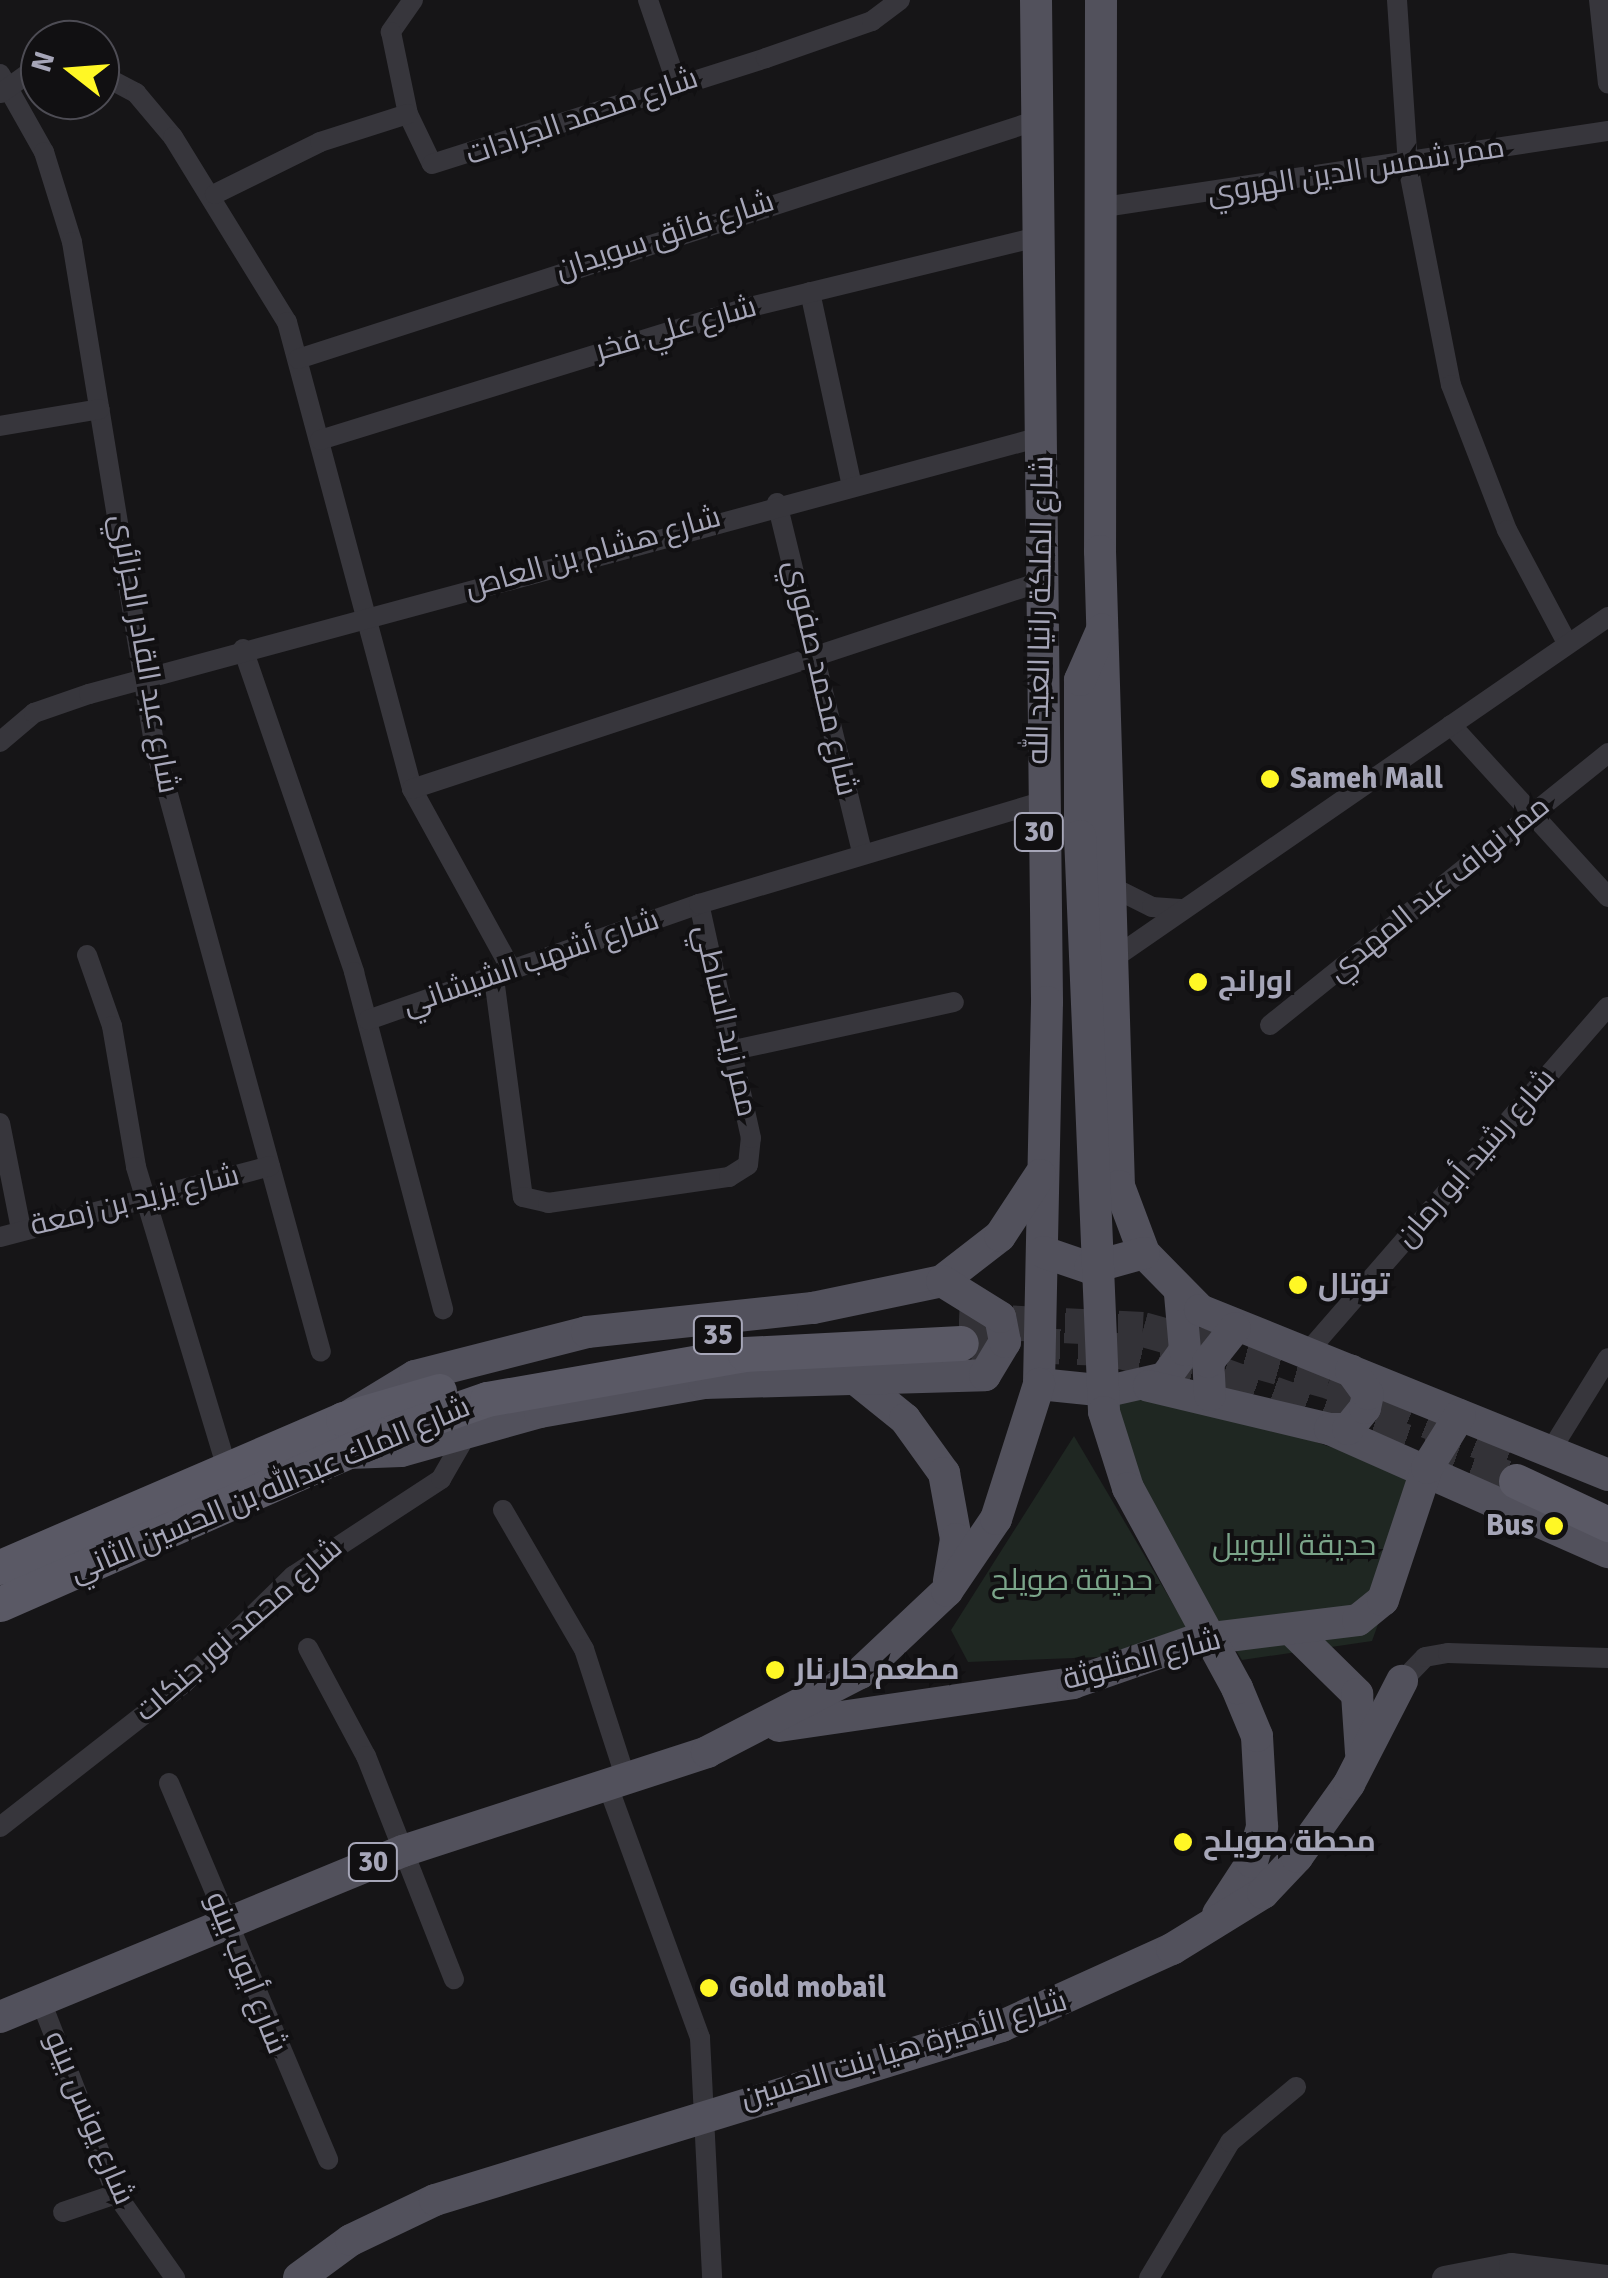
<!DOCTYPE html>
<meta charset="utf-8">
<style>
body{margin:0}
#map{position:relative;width:1608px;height:2278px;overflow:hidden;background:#161517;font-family:Signika,Cairo,sans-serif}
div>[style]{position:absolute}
.green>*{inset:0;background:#1f2722}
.trunk-tunnel>*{height:35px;margin-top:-17.5px;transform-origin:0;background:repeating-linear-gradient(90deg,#333237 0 35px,transparent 0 53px)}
.minor>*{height:20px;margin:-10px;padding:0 10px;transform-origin:10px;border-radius:10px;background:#37363c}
.tertiary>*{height:25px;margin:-12.5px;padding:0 12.5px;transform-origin:12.5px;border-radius:12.5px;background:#37363c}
.primary>*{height:32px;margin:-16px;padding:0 16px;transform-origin:16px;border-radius:16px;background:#52515c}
.trunk>*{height:35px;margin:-17.5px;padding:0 17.5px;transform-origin:17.5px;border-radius:17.5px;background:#5a5965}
.primary-bridge>*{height:32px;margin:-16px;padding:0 16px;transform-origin:16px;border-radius:16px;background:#52515c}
.dots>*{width:28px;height:28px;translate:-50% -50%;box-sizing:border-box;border:5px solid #111012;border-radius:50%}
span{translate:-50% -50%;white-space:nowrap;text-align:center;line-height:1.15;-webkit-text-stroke:8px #111012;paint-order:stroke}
.shield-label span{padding:2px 8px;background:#111012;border:2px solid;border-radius:8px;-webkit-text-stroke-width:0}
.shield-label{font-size:28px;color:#a6a6b8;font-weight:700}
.street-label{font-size:30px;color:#a6a6b8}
.poi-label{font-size:30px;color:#a6a6b8;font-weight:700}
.left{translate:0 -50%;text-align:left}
.right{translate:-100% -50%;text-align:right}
.park-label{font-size:30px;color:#7ba58a}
.north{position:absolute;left:20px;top:20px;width:100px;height:100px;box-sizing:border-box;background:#111012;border:2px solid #4d4c54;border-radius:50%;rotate:287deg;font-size:28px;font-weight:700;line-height:40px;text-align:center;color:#a6a6b8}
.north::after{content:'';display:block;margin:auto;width:35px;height:45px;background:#fff725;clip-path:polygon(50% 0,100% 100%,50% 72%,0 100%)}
</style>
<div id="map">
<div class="green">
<div style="clip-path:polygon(1178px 1396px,1411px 1474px,1426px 1491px,1372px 1641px,1242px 1660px,1158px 1527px,1125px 1448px,1117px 1401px)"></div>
<div style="clip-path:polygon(1074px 1436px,1202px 1653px,968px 1662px,951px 1630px)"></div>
</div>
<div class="trunk-tunnel">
<div style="left:959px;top:1320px;width:184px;rotate:2.8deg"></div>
<div style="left:1143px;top:1329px;width:193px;rotate:15.6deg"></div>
<div style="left:1329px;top:1381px;width:210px;rotate:21.8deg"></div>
<div style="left:972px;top:1343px;width:135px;rotate:2.1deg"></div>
<div style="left:1107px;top:1348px;width:119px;rotate:13.1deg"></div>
<div style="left:1223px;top:1375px;width:312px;rotate:19.9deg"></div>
</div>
<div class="minor">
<div style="left:413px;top:0;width:39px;rotate:125deg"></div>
<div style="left:391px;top:32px;width:84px;rotate:78.3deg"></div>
<div style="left:408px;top:114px;width:55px;rotate:64.4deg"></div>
<div style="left:432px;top:164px;width:350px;rotate:-17.6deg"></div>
<div style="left:766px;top:58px;width:112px;rotate:-19.2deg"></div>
<div style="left:872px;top:21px;width:35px;rotate:-37deg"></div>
<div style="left:648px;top:0;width:89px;rotate:71deg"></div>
<div style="left:1397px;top:0;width:166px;rotate:86.2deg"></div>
<div style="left:1408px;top:166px;width:223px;rotate:78.9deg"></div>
<div style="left:1451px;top:385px;width:155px;rotate:68.9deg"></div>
<div style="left:1507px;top:530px;width:128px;rotate:62deg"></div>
<div style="left:1599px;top:0;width:84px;rotate:83.9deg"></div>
<div style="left:0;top:74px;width:90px;rotate:60.6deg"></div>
<div style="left:44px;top:152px;width:94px;rotate:72.7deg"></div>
<div style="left:72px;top:242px;width:508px;rotate:80.7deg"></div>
<div style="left:154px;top:743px;width:631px;rotate:74.67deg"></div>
<div style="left:100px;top:74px;width:41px;rotate:27.8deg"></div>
<div style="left:136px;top:93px;width:57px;rotate:49.9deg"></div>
<div style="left:173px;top:137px;width:217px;rotate:58.4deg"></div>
<div style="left:287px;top:322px;width:483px;rotate:75deg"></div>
<div style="left:412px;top:789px;width:208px;rotate:61.2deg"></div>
<div style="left:1px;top:93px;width:48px;rotate:-35.7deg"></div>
<div style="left:215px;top:194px;width:117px;rotate:-26.3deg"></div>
<div style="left:320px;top:142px;width:92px;rotate:-17.7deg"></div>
<div style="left:1104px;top:207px;width:510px;rotate:-8.58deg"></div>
<div style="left:810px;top:292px;width:193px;rotate:77.8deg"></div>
<div style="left:298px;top:359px;width:774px;rotate:-17.9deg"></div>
<div style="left:0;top:426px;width:101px;rotate:-9.6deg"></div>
<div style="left:320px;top:440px;width:446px;rotate:-17.2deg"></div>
<div style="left:746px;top:308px;width:301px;rotate:-13.7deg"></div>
<div style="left:777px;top:503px;width:359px;rotate:76.3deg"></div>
<div style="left:243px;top:649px;width:342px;rotate:71deg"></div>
<div style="left:354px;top:972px;width:349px;rotate:75.2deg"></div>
<div style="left:1451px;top:725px;width:233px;rotate:47.6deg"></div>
<div style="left:0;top:742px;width:45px;rotate:-40.5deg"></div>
<div style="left:34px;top:713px;width:58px;rotate:-19.1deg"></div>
<div style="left:89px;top:694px;width:989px;rotate:-15.12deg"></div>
<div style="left:412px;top:789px;width:668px;rotate:-18.24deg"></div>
<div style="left:1114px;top:888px;width:42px;rotate:26.6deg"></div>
<div style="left:1152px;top:907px;width:32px;rotate:4deg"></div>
<div style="left:87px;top:955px;width:75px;rotate:70.6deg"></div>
<div style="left:112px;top:1026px;width:143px;rotate:80.3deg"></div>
<div style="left:136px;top:1167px;width:314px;rotate:73.2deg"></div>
<div style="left:1114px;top:958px;width:600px;rotate:-34.62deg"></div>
<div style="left:494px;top:978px;width:221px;rotate:82.5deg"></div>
<div style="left:523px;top:1197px;width:26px;rotate:13deg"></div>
<div style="left:548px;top:1203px;width:183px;rotate:-8.2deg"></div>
<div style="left:729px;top:1177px;width:22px;rotate:-32deg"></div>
<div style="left:748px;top:1165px;width:27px;rotate:-84deg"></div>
<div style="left:751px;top:1138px;width:240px;rotate:-102.5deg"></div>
<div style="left:368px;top:1020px;width:351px;rotate:-19.3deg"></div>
<div style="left:699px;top:904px;width:354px;rotate:-16.6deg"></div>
<div style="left:1270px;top:1025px;width:434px;rotate:-38.8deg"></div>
<div style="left:734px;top:1050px;width:225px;rotate:-12.3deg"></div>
<div style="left:0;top:1123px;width:108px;rotate:78.8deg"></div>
<div style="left:0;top:1237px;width:279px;rotate:-14.7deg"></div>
<div style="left:1305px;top:1355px;width:461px;rotate:-49deg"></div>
<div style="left:1551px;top:1450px;width:108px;rotate:-58.2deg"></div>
<div style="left:503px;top:1510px;width:161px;rotate:59.8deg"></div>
<div style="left:584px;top:1649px;width:140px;rotate:72.1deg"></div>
<div style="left:308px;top:1648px;width:123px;rotate:61.8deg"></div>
<div style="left:366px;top:1756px;width:240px;rotate:68.5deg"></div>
<div style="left:1402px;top:1681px;width:33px;rotate:-46deg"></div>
<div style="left:1425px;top:1657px;width:23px;rotate:-10deg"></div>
<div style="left:1448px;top:1653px;width:160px;rotate:1.8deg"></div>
<div style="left:169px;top:1783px;width:409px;rotate:67.1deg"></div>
<div style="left:609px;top:1789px;width:265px;rotate:69.9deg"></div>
<div style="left:700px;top:2038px;width:240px;rotate:87.1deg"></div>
<div style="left:0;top:1827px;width:234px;rotate:-38deg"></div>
<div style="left:184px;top:1683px;width:153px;rotate:-44.5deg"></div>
<div style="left:293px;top:1576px;width:177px;rotate:-33.2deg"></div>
<div style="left:441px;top:1479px;width:54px;rotate:-60.1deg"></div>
<div style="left:42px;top:2004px;width:204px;rotate:68.7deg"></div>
<div style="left:116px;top:2194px;width:103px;rotate:54.9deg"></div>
<div style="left:63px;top:2212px;width:56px;rotate:-18.8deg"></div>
<div style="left:1149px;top:2278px;width:158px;rotate:-59.2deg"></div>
<div style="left:1230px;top:2142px;width:86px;rotate:-39.8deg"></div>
</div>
<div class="tertiary">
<div style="left:1444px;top:2278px;width:68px;rotate:-11deg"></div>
<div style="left:1511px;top:2265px;width:98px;rotate:7.1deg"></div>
</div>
<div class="primary">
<div style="left:1036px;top:0;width:1002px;rotate:89.37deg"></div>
<div style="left:1047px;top:1002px;width:382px;rotate:91.2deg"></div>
<div style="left:1039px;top:1384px;width:69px;rotate:5.8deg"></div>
<div style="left:1108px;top:1391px;width:58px;rotate:-12.8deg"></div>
<div style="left:1165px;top:1378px;width:34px;rotate:-54deg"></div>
<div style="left:1185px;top:1350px;width:56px;rotate:-95.1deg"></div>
<div style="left:1101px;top:0;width:551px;rotate:90.1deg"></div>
<div style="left:1100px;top:551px;width:635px;rotate:88.29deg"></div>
<div style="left:1119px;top:1186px;width:72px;rotate:69.5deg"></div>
<div style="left:1144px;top:1253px;width:80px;rotate:45.5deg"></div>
<div style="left:1200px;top:1310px;width:440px;rotate:22deg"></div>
<div style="left:1080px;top:836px;width:156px;rotate:-90deg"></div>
<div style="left:1080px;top:680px;width:55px;rotate:-66.3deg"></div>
<div style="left:1043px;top:1252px;width:50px;rotate:18.8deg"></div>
<div style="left:1090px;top:1268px;width:56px;rotate:-15.5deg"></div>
<div style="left:848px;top:1373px;width:73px;rotate:38.9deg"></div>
<div style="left:905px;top:1419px;width:67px;rotate:54.2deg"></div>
<div style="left:944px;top:1473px;width:67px;rotate:79.7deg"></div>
<div style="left:956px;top:1539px;width:43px;rotate:99.5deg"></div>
<div style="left:1149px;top:1386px;width:186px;rotate:13.4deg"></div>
<div style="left:1330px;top:1429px;width:304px;rotate:23.9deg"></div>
<div style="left:1210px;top:1395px;width:33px;rotate:-93deg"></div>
<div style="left:1208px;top:1362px;width:43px;rotate:-51.5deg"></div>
<div style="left:351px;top:1415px;width:75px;rotate:-31.4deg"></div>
<div style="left:415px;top:1376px;width:178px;rotate:-14.3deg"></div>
<div style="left:587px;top:1332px;width:227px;rotate:-6.1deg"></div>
<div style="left:813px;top:1308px;width:132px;rotate:-11.8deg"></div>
<div style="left:942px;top:1281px;width:73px;rotate:-37.8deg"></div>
<div style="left:1000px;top:1236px;width:73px;rotate:-56.7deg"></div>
<div style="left:1330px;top:1429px;width:18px"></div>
<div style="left:1348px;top:1429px;width:27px;rotate:-51deg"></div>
<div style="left:1365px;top:1408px;width:14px;rotate:-78deg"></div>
<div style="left:1368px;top:1394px;width:29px;rotate:-126deg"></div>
<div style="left:349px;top:1453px;width:52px;rotate:-2.2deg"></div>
<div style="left:401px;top:1451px;width:144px;rotate:-15.7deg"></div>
<div style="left:540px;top:1412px;width:167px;rotate:-10deg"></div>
<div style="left:704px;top:1383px;width:281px;rotate:-1.6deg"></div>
<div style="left:985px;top:1375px;width:39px;rotate:-59deg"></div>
<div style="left:1005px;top:1342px;width:25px;rotate:-101deg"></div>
<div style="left:1000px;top:1317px;width:68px;rotate:-148.2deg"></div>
<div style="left:1296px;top:1634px;width:86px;rotate:44.5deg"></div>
<div style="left:1357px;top:1694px;width:59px;rotate:86.1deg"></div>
<div style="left:779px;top:1726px;width:297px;rotate:-8.3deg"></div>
<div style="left:1073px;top:1683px;width:130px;rotate:-19.3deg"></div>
<div style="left:1196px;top:1640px;width:163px;rotate:-7deg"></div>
<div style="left:1358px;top:1620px;width:32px;rotate:-39deg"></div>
<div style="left:1383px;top:1600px;width:139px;rotate:-71.6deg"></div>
<div style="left:1427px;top:1468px;width:62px;rotate:-58.1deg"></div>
<div style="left:1218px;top:1914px;width:62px;rotate:-56.8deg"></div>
<div style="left:1252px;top:1862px;width:37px;rotate:-74deg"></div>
<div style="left:1262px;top:1826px;width:90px;rotate:-93.2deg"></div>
<div style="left:1257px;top:1736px;width:52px;rotate:-112.6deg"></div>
<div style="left:0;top:2017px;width:436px;rotate:-22.4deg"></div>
<div style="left:403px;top:1851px;width:320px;rotate:-18deg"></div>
<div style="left:707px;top:1752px;width:172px;rotate:-27.3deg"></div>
<div style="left:860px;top:1673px;width:120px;rotate:-43.3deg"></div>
<div style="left:947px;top:1591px;width:87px;rotate:-55.8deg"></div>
<div style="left:996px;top:1519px;width:142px;rotate:-72.3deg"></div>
<div style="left:299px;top:2278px;width:64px;rotate:-36.2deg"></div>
<div style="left:351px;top:2240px;width:93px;rotate:-25.5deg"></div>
<div style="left:435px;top:2200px;width:593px;rotate:-17.06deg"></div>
<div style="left:1002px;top:2026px;width:187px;rotate:-24.4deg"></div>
<div style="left:1172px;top:1949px;width:107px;rotate:-31.6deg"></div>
<div style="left:1263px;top:1893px;width:50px;rotate:-46.6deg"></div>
<div style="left:1297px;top:1857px;width:90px;rotate:-54.5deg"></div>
<div style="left:1349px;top:1784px;width:116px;rotate:-62.8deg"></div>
</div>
<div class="trunk">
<div style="left:1516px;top:1481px;width:102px;rotate:25.1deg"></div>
<div style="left:0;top:1567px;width:374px;rotate:-23.3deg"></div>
<div style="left:343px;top:1419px;width:100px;rotate:-16.3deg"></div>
<div style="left:0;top:1604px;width:431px;rotate:-23.7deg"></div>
<div style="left:395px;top:1431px;width:97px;rotate:-19.2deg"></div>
<div style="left:487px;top:1399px;width:262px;rotate:-9.9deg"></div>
<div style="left:745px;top:1354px;width:216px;rotate:-2.9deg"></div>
</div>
<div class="primary-bridge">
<div style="left:1080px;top:836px;width:576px;rotate:87.61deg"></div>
<div style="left:1104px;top:1412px;width:80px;rotate:72.5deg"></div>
<div style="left:1128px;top:1488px;width:228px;rotate:61.4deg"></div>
</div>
<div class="dots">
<div style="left:1270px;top:779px;background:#fff725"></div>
<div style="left:1198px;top:982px;background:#fff725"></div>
<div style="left:1298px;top:1285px;background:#fff725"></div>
<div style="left:1554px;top:1526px;background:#fff725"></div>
<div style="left:775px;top:1670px;background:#fff725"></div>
<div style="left:1183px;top:1842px;background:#fff725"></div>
<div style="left:709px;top:1988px;background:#fff725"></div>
</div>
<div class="shield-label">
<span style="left:1039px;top:832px">30</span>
<span style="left:718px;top:1335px">35</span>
<span style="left:373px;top:1862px">30</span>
</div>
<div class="street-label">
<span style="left:582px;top:117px;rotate:-19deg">شارع محمد الجرادات</span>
<span style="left:1356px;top:171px;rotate:-9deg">ممر شمس الدين الهروي</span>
<span style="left:665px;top:236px;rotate:-18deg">شارع فائق سويدان</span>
<span style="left:676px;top:329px;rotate:-16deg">شارع علي فخر</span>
<span style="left:593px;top:553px;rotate:-16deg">شارع هشام بن العاص</span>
<span style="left:1041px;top:610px;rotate:-89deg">شارع الملكة رانيا العبد الله</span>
<span style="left:144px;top:654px;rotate:80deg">شارع عبد القادر الجزائري</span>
<span style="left:820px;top:678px;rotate:77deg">شارع محمد صفوري</span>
<span style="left:1439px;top:889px;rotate:-39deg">ممر نواف عبد المهدي</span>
<span style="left:531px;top:963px;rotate:-19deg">شارع أشهب الشيشاني</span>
<span style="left:725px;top:1021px;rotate:77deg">ممر زيد الساطي</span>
<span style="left:1476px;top:1158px;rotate:-49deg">شارع رشيد أبو رمان</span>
<span style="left:135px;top:1201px;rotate:-14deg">شارع يزيد بن زمعة</span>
<span style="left:270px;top:1490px;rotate:-23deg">شارع الملك عبدالله بن الحسين الثاني</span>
<span style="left:239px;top:1630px;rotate:-41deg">شارع محمد نور جنكات</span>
<span style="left:1142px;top:1660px;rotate:-15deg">شارع المثلوثة</span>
<span style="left:246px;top:1973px;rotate:68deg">شارع أيوب بينو</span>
<span style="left:904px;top:2050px;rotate:-17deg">شارع الأميرة هيا بنت الحسين</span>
<span style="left:89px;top:2118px;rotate:67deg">شارع يونس بينو</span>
</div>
<div class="poi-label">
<span class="left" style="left:1290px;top:779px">Sameh Mall</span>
<span class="left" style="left:1218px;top:982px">اورانج</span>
<span class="left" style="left:1318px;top:1285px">توتال</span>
<span class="right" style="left:1534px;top:1526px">Bus</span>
<span class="left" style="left:795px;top:1670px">مطعم حار نار</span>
<span class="left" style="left:1203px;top:1842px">محطة صويلح</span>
<span class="left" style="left:729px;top:1988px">Gold mobail</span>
</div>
<div class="park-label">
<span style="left:1294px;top:1546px">حديقة اليوبيل</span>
<span style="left:1072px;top:1581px">حديقة صويلح</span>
</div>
<div class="north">N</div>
</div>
